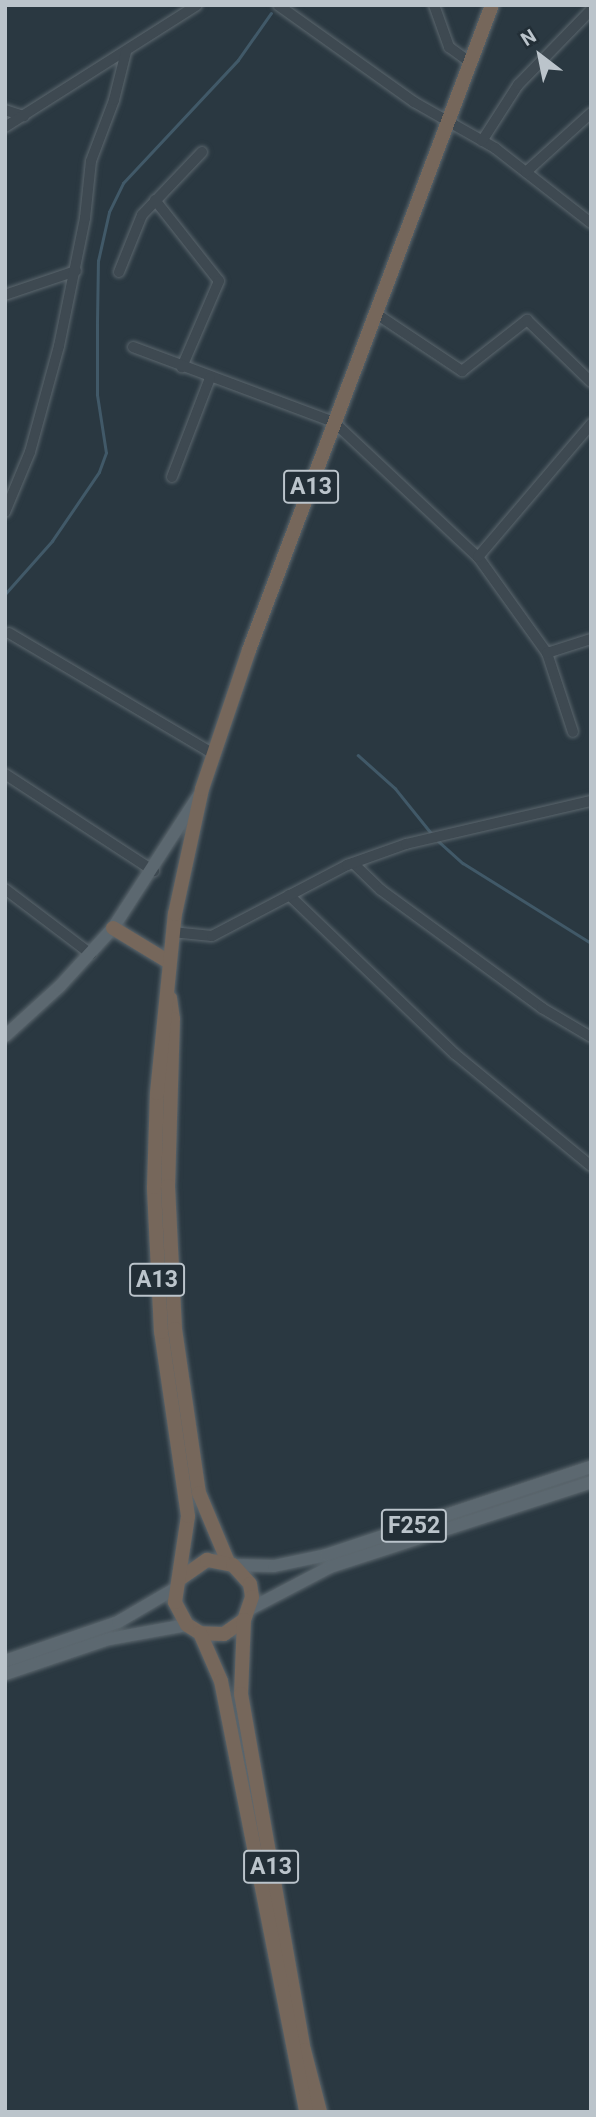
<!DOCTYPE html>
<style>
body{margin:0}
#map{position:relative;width:596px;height:2117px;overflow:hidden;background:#2a3841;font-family:Roboto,sans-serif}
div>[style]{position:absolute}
.stream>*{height:2.5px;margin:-1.25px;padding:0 1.25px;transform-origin:1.25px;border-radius:1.25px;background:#415968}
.roads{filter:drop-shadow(0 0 2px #5c676e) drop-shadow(0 0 2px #5c676e)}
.minor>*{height:10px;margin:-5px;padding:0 5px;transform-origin:5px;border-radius:5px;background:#3e4951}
.major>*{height:12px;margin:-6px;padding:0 6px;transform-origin:6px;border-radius:6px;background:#5c6870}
.highway>*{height:14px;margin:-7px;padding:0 7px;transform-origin:7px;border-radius:7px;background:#76675b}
span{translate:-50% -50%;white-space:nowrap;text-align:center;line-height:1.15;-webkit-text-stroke:5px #222e36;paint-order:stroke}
.shield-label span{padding:2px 5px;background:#222e36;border:2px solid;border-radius:5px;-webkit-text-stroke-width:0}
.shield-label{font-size:23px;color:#bbc4cb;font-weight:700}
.frame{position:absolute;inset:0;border:7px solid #bbc4cb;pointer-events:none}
.north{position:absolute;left:505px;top:21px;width:70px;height:70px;-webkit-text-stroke:5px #222e36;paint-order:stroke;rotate:328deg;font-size:19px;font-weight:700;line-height:28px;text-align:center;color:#bbc4cb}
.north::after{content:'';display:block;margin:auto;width:24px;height:32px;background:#bbc4cb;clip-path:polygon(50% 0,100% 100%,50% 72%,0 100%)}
</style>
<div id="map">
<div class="stream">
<div style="left:5px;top:594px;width:71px;rotate:-48.4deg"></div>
<div style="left:52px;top:541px;width:83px;rotate:-55.7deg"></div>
<div style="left:99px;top:472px;width:20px;rotate:-70deg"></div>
<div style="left:106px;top:453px;width:59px;rotate:-98.8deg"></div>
<div style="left:97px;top:395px;width:73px;rotate:-90deg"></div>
<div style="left:97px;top:322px;width:61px;rotate:-89.1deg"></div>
<div style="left:98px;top:261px;width:50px;rotate:-77.3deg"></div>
<div style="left:109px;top:212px;width:32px;rotate:-64deg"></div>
<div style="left:123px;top:183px;width:168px;rotate:-46.9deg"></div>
<div style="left:238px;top:60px;width:57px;rotate:-54.9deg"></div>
<div style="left:358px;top:755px;width:50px;rotate:41.7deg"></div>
<div style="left:395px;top:788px;width:59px;rotate:51.2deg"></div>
<div style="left:436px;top:839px;width:36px;rotate:42deg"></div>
<div style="left:463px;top:863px;width:151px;rotate:32deg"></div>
</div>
<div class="roads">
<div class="minor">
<div style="left:278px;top:5px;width:167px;rotate:35.5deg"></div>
<div style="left:414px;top:102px;width:93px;rotate:29.6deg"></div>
<div style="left:495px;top:148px;width:122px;rotate:38deg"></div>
<div style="left:434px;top:5px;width:45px;rotate:70.3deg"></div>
<div style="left:449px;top:47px;width:26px;rotate:36deg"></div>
<div style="left:5px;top:110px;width:20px;rotate:18deg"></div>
<div style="left:5px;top:127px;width:227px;rotate:-32.4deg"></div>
<div style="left:482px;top:141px;width:67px;rotate:-57.3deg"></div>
<div style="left:518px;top:85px;width:105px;rotate:-45.8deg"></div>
<div style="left:526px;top:172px;width:88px;rotate:-42.2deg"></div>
<div style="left:155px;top:200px;width:103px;rotate:51.7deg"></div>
<div style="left:219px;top:281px;width:94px;rotate:113.3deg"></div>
<div style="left:119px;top:272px;width:61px;rotate:-68deg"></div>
<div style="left:142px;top:215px;width:87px;rotate:-46.4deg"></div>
<div style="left:5px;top:295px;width:75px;rotate:-18.7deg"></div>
<div style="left:375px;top:313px;width:105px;rotate:33.7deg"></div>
<div style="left:462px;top:371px;width:83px;rotate:-38.1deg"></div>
<div style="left:527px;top:320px;width:89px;rotate:44.1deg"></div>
<div style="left:133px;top:347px;width:215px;rotate:20.5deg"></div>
<div style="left:334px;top:422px;width:197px;rotate:43.2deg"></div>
<div style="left:478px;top:557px;width:118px;rotate:54.3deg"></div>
<div style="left:547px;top:653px;width:83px;rotate:71.8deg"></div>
<div style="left:172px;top:477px;width:106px;rotate:-69deg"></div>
<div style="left:5px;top:512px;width:65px;rotate:-67.4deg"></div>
<div style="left:30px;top:452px;width:110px;rotate:-74.7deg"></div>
<div style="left:59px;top:346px;width:131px;rotate:-78.5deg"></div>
<div style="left:85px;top:218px;width:57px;rotate:-84deg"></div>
<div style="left:91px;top:161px;width:65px;rotate:-69.3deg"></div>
<div style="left:114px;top:100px;width:49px;rotate:-76deg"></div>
<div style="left:478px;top:557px;width:175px;rotate:-49.6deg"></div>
<div style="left:9px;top:633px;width:238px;rotate:30.6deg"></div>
<div style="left:547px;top:653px;width:46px;rotate:-17.7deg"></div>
<div style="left:5px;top:774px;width:178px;rotate:33.1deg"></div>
<div style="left:353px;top:863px;width:39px;rotate:44deg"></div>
<div style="left:381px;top:890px;width:200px;rotate:36.2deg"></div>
<div style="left:542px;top:1008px;width:57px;rotate:30.6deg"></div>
<div style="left:5px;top:889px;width:108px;rotate:37.1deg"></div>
<div style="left:289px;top:895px;width:230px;rotate:43.8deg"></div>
<div style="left:455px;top:1054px;width:176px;rotate:39.5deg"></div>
<div style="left:172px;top:932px;width:40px;rotate:5.7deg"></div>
<div style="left:212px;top:936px;width:153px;rotate:-27.7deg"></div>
<div style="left:347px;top:865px;width:63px;rotate:-19.6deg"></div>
<div style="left:406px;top:844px;width:190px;rotate:-13.1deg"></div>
</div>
<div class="major">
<div style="left:5px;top:1036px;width:74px;rotate:-42.3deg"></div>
<div style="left:60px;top:986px;width:79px;rotate:-47.6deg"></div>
<div style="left:113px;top:928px;width:158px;rotate:-57.1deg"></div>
<div style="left:233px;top:1565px;width:41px;rotate:1.4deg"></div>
<div style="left:274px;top:1566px;width:53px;rotate:-11.9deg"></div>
<div style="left:326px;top:1555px;width:279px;rotate:-18.4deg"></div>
<div style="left:250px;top:1609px;width:90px;rotate:-27.7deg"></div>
<div style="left:330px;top:1567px;width:274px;rotate:-18deg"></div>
<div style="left:5px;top:1661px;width:120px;rotate:-19deg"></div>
<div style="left:118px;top:1622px;width:67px;rotate:-30.4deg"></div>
<div style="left:5px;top:1674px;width:110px;rotate:-18.6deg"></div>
<div style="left:109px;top:1639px;width:79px;rotate:-10.2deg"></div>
</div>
<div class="highway">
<div style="left:113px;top:928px;width:66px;rotate:31.3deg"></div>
<div style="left:170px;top:998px;width:21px;rotate:82deg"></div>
<div style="left:173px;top:1019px;width:167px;rotate:91.7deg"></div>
<div style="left:168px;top:1186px;width:143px;rotate:87.2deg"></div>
<div style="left:175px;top:1329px;width:166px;rotate:81.7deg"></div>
<div style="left:199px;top:1493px;width:75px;rotate:67.2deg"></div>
<div style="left:181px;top:1578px;width:32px;rotate:-35deg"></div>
<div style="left:207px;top:1560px;width:26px;rotate:11deg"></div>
<div style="left:233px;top:1565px;width:25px;rotate:48deg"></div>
<div style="left:250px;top:1584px;width:13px;rotate:81deg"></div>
<div style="left:252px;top:1597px;width:24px;rotate:109deg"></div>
<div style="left:244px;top:1620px;width:24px;rotate:145deg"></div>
<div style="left:224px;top:1634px;width:24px;rotate:-178deg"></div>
<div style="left:200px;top:1633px;width:15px;rotate:-148deg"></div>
<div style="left:187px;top:1625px;width:26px;rotate:-118deg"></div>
<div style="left:175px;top:1602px;width:87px;rotate:-81.4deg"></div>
<div style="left:188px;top:1516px;width:186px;rotate:-98.3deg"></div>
<div style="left:161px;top:1332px;width:145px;rotate:-92.8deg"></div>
<div style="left:154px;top:1187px;width:94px;rotate:-88.2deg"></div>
<div style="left:157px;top:1093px;width:180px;rotate:-84.3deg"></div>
<div style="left:175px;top:914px;width:128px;rotate:-77.8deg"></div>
<div style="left:202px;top:789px;width:147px;rotate:-71.3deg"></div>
<div style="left:249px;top:650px;width:689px;rotate:-69.36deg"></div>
<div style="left:244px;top:1620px;width:74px;rotate:92.3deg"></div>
<div style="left:241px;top:1694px;width:362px;rotate:80deg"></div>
<div style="left:304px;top:2050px;width:64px;rotate:75.5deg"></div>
<div style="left:200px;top:1633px;width:52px;rotate:66.4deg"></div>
<div style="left:221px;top:1681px;width:439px;rotate:78.8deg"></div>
</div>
</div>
<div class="shield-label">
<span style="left:311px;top:487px">A13</span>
<span style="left:157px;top:1280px">A13</span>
<span style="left:414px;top:1526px">F252</span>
<span style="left:271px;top:1867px">A13</span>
</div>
<div class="frame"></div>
<div class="north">N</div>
</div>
